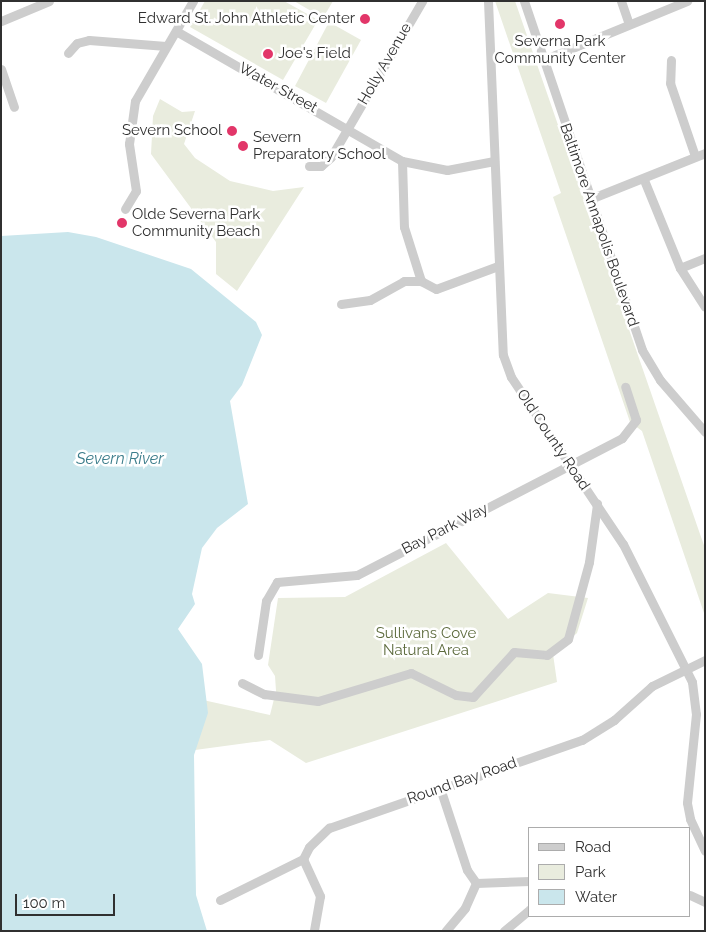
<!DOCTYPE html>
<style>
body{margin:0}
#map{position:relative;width:706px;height:932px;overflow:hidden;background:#fff;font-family:Raleway,sans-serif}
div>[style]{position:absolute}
.green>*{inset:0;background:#e9ecde}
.water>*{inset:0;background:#cae6ec}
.minor>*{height:9px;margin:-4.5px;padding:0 4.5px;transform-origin:4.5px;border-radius:4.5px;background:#cdcdcd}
.dots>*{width:14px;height:14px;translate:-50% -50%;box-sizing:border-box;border:2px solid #fff;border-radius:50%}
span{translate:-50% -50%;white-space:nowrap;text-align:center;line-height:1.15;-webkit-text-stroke:5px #fff;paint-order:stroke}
.poi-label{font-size:15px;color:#303030}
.right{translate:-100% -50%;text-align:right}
.left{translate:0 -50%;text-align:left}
.street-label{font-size:15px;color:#303030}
.park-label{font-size:15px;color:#5d6b3d}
.water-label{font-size:16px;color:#3c7d8b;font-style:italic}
.frame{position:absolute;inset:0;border:2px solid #303030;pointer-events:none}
.legend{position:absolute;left:528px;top:827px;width:162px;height:90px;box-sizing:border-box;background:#fff;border:1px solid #acacac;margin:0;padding:6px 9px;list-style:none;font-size:15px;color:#303030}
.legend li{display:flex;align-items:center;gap:10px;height:25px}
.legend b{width:25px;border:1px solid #acacac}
.scale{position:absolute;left:15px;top:894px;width:100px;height:22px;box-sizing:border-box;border:2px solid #303030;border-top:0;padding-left:6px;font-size:15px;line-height:18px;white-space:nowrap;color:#303030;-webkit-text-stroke:4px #fff;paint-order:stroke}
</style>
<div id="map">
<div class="green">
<div style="clip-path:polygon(205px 1px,284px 1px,318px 20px,283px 80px,190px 27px)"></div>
<div style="clip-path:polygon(294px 1px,333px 1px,323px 18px)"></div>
<div style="clip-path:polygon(495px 1px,515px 1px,700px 534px,705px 548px,705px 616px,642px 431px,630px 422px,553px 197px,561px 193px)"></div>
<div style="clip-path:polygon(329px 22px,361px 40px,326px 103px,295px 86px)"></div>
<div style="clip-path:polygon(160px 99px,182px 112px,195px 111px,184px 144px,195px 158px,230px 181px,273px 191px,304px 187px,237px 291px,216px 274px,216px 242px,151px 154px,153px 116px)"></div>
<div style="clip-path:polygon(446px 543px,508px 619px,548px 593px,588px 598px,577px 633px,553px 654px,557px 682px,306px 763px,270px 740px,195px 750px,203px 700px,270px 715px,276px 691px,275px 676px,268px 665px,278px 598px,345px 597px)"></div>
</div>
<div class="water">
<div style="clip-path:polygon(68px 232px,96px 237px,191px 269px,256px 322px,262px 335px,242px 385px,230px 401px,248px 504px,217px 528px,202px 548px,192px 594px,195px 604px,178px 629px,202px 664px,208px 713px,194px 755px,196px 895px,207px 931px,1px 931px,1px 236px)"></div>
</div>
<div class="minor">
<div style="left:488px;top:1px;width:354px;rotate:87.6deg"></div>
<div style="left:503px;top:355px;width:23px;rotate:70deg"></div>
<div style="left:511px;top:377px;width:201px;rotate:56.2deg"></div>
<div style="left:623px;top:544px;width:154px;rotate:63.4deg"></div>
<div style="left:692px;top:682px;width:32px;rotate:83deg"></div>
<div style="left:696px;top:714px;width:89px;rotate:95.8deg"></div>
<div style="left:687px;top:803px;width:16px;rotate:79deg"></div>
<div style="left:690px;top:819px;width:35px;rotate:65deg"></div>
<div style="left:524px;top:1px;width:368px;rotate:71.3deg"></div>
<div style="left:642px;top:350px;width:35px;rotate:59deg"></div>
<div style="left:660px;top:380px;width:69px;rotate:49.1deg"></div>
<div style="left:621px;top:1px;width:24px;rotate:71deg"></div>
<div style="left:1px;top:21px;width:52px;rotate:-22.6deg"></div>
<div style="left:176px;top:31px;width:261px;rotate:29.9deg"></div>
<div style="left:402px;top:161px;width:46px;rotate:11.3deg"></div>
<div style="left:447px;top:170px;width:48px;rotate:-10.8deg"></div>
<div style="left:68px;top:53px;width:13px;rotate:-48deg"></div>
<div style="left:77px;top:43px;width:12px;rotate:-14deg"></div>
<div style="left:89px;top:40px;width:77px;rotate:4.5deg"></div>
<div style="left:543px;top:60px;width:156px;rotate:-22.3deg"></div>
<div style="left:671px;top:60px;width:23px;rotate:92deg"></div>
<div style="left:670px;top:83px;width:77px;rotate:71.1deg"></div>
<div style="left:1px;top:69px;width:40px;rotate:71.1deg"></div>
<div style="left:402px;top:161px;width:66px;rotate:88.3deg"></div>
<div style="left:404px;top:227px;width:57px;rotate:72.5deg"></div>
<div style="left:421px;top:281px;width:17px;rotate:28deg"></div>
<div style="left:436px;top:289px;width:66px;rotate:-20.4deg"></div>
<div style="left:309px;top:166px;width:12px"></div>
<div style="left:321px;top:166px;width:13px;rotate:-42deg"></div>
<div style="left:331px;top:157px;width:181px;rotate:-59.7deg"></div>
<div style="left:644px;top:180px;width:95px;rotate:67.8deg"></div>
<div style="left:680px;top:268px;width:46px;rotate:57.3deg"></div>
<div style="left:590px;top:199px;width:124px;rotate:-21.8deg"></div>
<div style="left:125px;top:209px;width:21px;rotate:-59deg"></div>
<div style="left:136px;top:191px;width:48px;rotate:-98.5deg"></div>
<div style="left:129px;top:144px;width:43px;rotate:-82.1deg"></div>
<div style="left:135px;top:101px;width:116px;rotate:-59.9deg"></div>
<div style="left:680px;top:268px;width:27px;rotate:-22deg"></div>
<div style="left:341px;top:304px;width:29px;rotate:-8deg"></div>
<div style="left:370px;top:300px;width:39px;rotate:-29deg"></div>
<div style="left:404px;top:281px;width:17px"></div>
<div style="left:258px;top:655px;width:55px;rotate:-81.6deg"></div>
<div style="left:266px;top:601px;width:22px;rotate:-60deg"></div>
<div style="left:277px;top:582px;width:80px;rotate:-5deg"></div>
<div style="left:357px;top:575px;width:298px;rotate:-27.3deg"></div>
<div style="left:622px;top:438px;width:23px;rotate:-52deg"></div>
<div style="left:636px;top:420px;width:35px;rotate:-108deg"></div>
<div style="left:242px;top:683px;width:25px;rotate:27deg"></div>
<div style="left:264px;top:694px;width:54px;rotate:7.4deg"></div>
<div style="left:318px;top:701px;width:97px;rotate:-16.8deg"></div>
<div style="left:411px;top:673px;width:50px;rotate:26.1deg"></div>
<div style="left:456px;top:695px;width:17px;rotate:7deg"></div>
<div style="left:473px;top:697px;width:61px;rotate:-47.7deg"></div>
<div style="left:514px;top:652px;width:33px;rotate:5deg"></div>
<div style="left:547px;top:655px;width:26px;rotate:-37deg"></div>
<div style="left:568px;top:639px;width:80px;rotate:-74.7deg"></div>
<div style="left:589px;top:562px;width:59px;rotate:-82.1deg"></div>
<div style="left:440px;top:788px;width:86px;rotate:71.8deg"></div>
<div style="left:467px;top:870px;width:16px;rotate:55deg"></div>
<div style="left:476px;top:883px;width:27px;rotate:114deg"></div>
<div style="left:465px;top:908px;width:30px;rotate:130deg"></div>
<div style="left:303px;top:859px;width:41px;rotate:65.3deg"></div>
<div style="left:320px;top:896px;width:36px;rotate:100deg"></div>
<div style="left:476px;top:883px;width:54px;rotate:-2.1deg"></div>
<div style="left:690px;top:895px;width:17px;rotate:25deg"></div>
<div style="left:220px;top:900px;width:93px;rotate:-26.3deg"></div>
<div style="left:303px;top:859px;width:13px;rotate:-63deg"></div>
<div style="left:309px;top:847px;width:28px;rotate:-44deg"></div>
<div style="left:329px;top:828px;width:268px;rotate:-19.2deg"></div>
<div style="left:582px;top:740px;width:38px;rotate:-32deg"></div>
<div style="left:614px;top:720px;width:51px;rotate:-41.8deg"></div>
<div style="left:652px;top:686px;width:59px;rotate:-26.1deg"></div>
<div style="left:504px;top:931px;width:34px;rotate:-40deg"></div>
</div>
<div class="dots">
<div style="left:365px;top:19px;background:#e23669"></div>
<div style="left:560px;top:24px;background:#e23669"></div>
<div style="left:268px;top:54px;background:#e23669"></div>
<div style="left:232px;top:131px;background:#e23669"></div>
<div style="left:243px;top:146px;background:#e23669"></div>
<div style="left:122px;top:223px;background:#e23669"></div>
</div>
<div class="poi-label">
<span class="right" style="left:355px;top:19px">Edward St. John Athletic Center</span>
<span style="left:560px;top:50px">Severna Park<br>Community Center</span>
<span class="left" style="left:278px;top:54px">Joe's Field</span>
<span class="right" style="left:222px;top:131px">Severn School</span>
<span class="left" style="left:253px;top:146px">Severn<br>Preparatory School</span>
<span class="left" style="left:132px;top:223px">Olde Severna Park<br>Community Beach</span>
</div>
<div class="street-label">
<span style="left:385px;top:64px;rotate:-60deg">Holly Avenue</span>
<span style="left:278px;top:88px;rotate:29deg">Water Street</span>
<span style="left:599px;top:225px;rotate:71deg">Baltimore Annapolis Boulevard</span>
<span style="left:553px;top:440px;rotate:56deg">Old County Road</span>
<span style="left:445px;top:529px;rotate:-27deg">Bay Park Way</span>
<span style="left:462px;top:781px;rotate:-19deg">Round Bay Road</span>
</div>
<div class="park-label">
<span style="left:426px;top:642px">Sullivans Cove<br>Natural Area</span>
</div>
<div class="water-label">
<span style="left:120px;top:459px">Severn River</span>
</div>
<div class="frame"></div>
<ul class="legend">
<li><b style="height:6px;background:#cdcdcd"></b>Road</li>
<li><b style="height:14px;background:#e9ecde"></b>Park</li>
<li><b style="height:14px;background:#cae6ec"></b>Water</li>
</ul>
<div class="scale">100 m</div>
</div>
